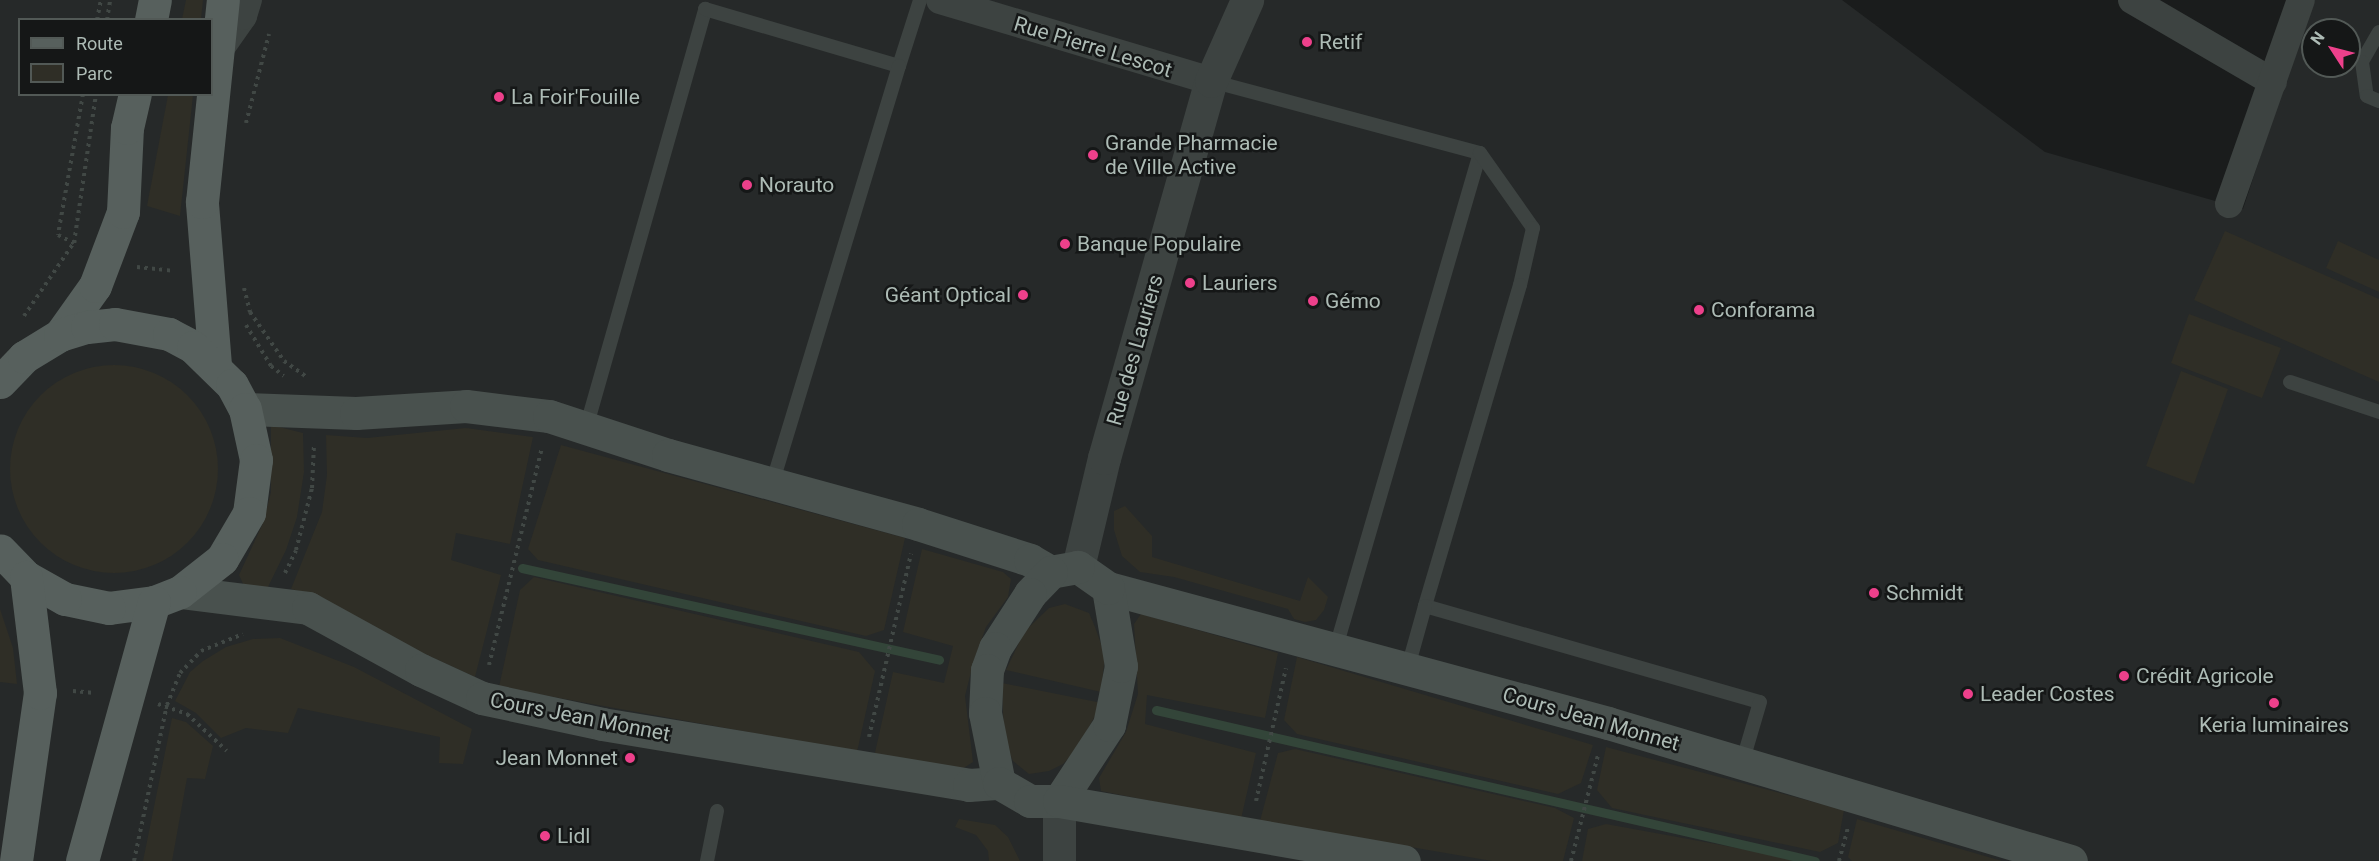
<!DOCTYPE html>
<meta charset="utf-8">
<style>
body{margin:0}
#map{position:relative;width:2379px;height:861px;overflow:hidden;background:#1a1c1c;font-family:Roboto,sans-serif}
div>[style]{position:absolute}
.built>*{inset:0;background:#262929}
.green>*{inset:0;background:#2f2e26}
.round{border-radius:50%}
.stream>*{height:9px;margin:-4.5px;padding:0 4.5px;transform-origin:4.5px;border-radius:4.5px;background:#334539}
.path>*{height:4px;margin-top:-2px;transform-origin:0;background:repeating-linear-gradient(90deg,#414845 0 3px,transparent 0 7.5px)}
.service>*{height:14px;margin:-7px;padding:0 7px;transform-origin:7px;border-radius:7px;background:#3d4341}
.minor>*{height:28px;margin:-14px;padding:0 14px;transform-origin:14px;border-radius:14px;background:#3d4341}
.tertiary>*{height:33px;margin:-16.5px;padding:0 16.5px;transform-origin:16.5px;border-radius:16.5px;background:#3d4341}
.secondary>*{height:33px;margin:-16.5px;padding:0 16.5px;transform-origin:16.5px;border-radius:16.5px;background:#49514e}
.primary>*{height:33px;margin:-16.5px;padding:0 16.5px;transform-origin:16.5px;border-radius:16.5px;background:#57605d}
.dots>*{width:16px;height:16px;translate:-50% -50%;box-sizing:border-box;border:3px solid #151717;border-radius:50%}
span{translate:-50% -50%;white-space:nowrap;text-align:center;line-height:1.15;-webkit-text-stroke:5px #151717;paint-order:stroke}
.poi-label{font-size:21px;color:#adbbb5}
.left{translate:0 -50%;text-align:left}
.right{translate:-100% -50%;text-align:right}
.street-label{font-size:21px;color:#adbbb5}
.legend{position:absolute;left:18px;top:18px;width:195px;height:78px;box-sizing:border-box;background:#151717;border:2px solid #525956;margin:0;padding:8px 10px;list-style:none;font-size:18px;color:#adbbb5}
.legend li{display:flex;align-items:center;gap:12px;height:30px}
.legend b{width:30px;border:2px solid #525956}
.north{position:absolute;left:2301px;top:18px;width:60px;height:60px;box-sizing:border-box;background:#151717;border:2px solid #525956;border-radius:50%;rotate:306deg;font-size:16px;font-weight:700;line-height:24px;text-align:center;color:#adbbb5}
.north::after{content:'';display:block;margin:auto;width:21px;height:27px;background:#ed408b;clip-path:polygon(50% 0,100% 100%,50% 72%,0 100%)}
</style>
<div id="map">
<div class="built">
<div style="clip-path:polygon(evenodd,0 0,1842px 0,2045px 152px,2243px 209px,2312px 0,2379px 0,2379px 861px,0 861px,0 0,20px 20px,212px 20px,212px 94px,20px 94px,20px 20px,0 0,2313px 30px,2349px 30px,2349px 66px,2313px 66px,2313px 30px)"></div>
</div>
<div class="green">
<div style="clip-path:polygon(186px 0,203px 0,201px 19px,182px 19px)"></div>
<div style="clip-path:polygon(168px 95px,193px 95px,180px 216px,147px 206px)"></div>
<div style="clip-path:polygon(2225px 231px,2379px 299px,2379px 382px,2194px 300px)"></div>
<div style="clip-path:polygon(2338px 241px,2379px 260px,2379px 292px,2326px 268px)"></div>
<div style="clip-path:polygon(2189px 314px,2281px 348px,2262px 398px,2171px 363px)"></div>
<div class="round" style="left:10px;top:365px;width:208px;height:208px"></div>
<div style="clip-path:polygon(2181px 371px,2228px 389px,2194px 484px,2146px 466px)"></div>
<div style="clip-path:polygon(271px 425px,303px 433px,304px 472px,297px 517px,286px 550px,268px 587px,245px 588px,239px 575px,263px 523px,271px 492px)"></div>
<div style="clip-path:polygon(466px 428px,533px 437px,510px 544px,456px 533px,451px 560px,501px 575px,475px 677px,405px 645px,323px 598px,291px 589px,322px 512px,327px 475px,326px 435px,367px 438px)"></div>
<div style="clip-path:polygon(561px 445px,905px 538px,884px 630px,866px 636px,538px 560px,528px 549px)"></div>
<div style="clip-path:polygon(1125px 506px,1152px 536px,1152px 557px,1300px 601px,1308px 577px,1328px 597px,1324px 610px,1316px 620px,1305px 622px,1294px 619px,1288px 609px,1174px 577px,1140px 572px,1122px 556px,1114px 530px,1114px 511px)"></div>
<div style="clip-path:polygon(922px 549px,1003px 572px,1011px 579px,1008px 597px,986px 627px,974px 660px,965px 696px,973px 762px,959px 771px,874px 757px,893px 672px,944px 683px,953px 646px,903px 632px)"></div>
<div style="clip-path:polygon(534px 577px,859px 652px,875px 671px,857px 752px,499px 687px,520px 590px)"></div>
<div style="clip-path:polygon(1065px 604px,1089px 613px,1095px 627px,1105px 655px,1101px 692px,1006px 670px,1024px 632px,1049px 608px)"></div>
<div style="clip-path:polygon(0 609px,13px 648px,17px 684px,0 682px)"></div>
<div style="clip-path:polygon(1141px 614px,1278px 653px,1265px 718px,1147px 695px,1145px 724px,1256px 753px,1241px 819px,1101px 791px,1099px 778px,1126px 732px,1138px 694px,1134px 624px)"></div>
<div style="clip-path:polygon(280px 638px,354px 667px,472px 729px,463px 764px,439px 763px,440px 737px,298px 708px,288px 733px,246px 728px,221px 738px,196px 713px,175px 701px,190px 672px,203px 661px,226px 647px,253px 639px)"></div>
<div style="clip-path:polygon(1297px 657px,1593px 745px,1581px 783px,1558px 794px,1297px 734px,1284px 720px)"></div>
<div style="clip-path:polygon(1002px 683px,1102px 703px,1077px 749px,1063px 764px,1049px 771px,1029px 774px,1013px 761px,1004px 740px)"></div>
<div style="clip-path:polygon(172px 718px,186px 722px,213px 746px,205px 779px,187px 778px,172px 861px,143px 861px)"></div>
<div style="clip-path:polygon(1606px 747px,1844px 810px,1838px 843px,1820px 852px,1612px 808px,1597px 790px)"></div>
<div style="clip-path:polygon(1295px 749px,1555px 808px,1574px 818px,1563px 861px,1492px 861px,1260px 821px,1278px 753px)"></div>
<div style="clip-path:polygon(959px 819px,995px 825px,1008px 837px,1020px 861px,989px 861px,988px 851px,976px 835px,955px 827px)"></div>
<div style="clip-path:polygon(1857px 819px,2002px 861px,1852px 861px,1848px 857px)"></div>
<div style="clip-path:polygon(1606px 824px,1808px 861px,1582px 861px,1588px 829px)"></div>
</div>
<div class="stream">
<div style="left:522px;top:568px;width:427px;rotate:12.4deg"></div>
<div style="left:1156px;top:710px;width:676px;rotate:12.91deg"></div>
</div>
<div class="path">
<div style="left:97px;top:20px;width:20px;rotate:-79deg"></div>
<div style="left:107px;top:20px;width:20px;rotate:-81deg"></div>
<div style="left:83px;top:94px;width:143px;rotate:100.1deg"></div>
<div style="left:58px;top:235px;width:18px;rotate:27deg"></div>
<div style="left:74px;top:243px;width:151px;rotate:-81.6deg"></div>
<div style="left:246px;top:123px;width:92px;rotate:-75.5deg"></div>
<div style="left:137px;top:267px;width:37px;rotate:6deg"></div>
<div style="left:244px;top:288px;width:25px;rotate:76deg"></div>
<div style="left:250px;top:312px;width:60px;rotate:55.2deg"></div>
<div style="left:284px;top:361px;width:28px;rotate:35deg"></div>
<div style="left:24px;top:316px;width:91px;rotate:-55.8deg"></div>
<div style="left:246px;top:325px;width:48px;rotate:58.6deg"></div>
<div style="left:271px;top:366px;width:16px;rotate:38deg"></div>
<div style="left:285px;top:573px;width:25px;rotate:-64deg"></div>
<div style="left:296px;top:550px;width:64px;rotate:-75.5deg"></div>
<div style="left:312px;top:488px;width:44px;rotate:-87.4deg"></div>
<div style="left:489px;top:665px;width:223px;rotate:-76.3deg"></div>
<div style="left:73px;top:691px;width:22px;rotate:5deg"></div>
<div style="left:158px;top:704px;width:31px;rotate:19deg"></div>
<div style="left:187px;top:714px;width:54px;rotate:42.8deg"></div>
<div style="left:869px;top:737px;width:188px;rotate:-77.1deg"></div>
<div style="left:1256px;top:801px;width:136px;rotate:-77.3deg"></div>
<div style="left:134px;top:861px;width:159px;rotate:-78.1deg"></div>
<div style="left:167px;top:705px;width:35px;rotate:-68deg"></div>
<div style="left:180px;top:673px;width:30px;rotate:-46deg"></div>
<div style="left:201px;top:651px;width:45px;rotate:-22deg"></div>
<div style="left:1571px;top:861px;width:109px;rotate:-75.7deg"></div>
<div style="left:1839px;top:861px;width:34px;rotate:-75deg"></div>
</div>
<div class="service">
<div style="left:2379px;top:32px;width:34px;rotate:120deg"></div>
<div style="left:2362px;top:62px;width:34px;rotate:82deg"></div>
<div style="left:2367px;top:96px;width:13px;rotate:23deg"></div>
<div style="left:899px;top:66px;width:69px;rotate:-72.3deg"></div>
<div style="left:1211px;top:81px;width:278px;rotate:15deg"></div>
<div style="left:1480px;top:153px;width:515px;rotate:106.25deg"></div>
<div style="left:1480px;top:153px;width:92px;rotate:54.8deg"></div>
<div style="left:1533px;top:228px;width:58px;rotate:102.8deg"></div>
<div style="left:1520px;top:285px;width:335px;rotate:106.5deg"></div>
<div style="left:1425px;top:606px;width:348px;rotate:16deg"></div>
<div style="left:1760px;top:702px;width:64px;rotate:106.4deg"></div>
<div style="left:2290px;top:382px;width:94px;rotate:18.6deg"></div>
<div style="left:586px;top:428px;width:436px;rotate:-74.1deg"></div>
<div style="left:705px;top:9px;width:202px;rotate:16.4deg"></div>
<div style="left:899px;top:66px;width:437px;rotate:106.9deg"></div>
<div style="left:1408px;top:667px;width:63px;rotate:-74.4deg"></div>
<div style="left:707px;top:861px;width:51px;rotate:-78.7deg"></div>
</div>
<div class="minor">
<div style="left:940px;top:0;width:283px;rotate:16.6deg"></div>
<div style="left:2132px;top:0;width:163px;rotate:30.2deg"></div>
<div style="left:215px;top:56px;width:49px;rotate:-55deg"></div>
<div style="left:243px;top:16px;width:17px;rotate:-73deg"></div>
<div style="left:2229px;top:204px;width:216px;rotate:-70.6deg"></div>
</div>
<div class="tertiary">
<div style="left:1078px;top:567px;width:112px;rotate:-76.6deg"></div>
<div style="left:1104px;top:458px;width:392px;rotate:-74.2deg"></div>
<div style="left:1211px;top:81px;width:89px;rotate:-66deg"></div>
<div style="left:1059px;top:801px;width:60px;rotate:90deg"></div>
</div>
<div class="secondary">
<div style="left:245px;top:409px;width:111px;rotate:2.1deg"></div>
<div style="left:356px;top:413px;width:110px;rotate:-3.6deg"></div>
<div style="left:466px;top:406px;width:84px;rotate:6.9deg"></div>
<div style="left:549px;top:416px;width:125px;rotate:18.1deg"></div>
<div style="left:668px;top:455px;width:259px;rotate:15.4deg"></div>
<div style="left:918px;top:524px;width:118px;rotate:17.8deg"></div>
<div style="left:1030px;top:560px;width:24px;rotate:30deg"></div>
<div style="left:1108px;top:588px;width:518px;rotate:15.11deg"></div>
<div style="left:1608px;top:723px;width:483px;rotate:16.6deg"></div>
<div style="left:180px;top:592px;width:129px;rotate:7.1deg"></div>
<div style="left:308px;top:608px;width:129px;rotate:28.8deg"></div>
<div style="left:421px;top:670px;width:67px;rotate:24.7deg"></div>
<div style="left:482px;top:698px;width:123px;rotate:12.2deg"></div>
<div style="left:602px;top:724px;width:372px;rotate:9.4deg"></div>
<div style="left:969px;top:785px;width:30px;rotate:-4deg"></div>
<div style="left:1059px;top:801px;width:91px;rotate:-56.7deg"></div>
<div style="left:1109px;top:725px;width:60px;rotate:-78.5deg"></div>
<div style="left:1121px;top:666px;width:79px;rotate:-99.5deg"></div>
<div style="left:1108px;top:588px;width:37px;rotate:-145deg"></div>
<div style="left:1078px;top:567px;width:27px;rotate:170deg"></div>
<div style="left:1051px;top:572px;width:30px;rotate:134deg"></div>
<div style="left:1030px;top:594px;width:64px;rotate:122.9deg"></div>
<div style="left:995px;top:648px;width:23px;rotate:110deg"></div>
<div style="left:987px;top:670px;width:43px;rotate:92.7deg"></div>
<div style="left:985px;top:713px;width:71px;rotate:78.7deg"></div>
<div style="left:999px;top:783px;width:36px;rotate:30deg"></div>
<div style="left:1030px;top:801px;width:29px"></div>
<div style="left:1059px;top:801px;width:350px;rotate:9.9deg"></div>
</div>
<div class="primary">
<div style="left:151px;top:20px;width:20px;rotate:-79deg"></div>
<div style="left:60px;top:335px;width:60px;rotate:-54.5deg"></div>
<div style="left:95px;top:286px;width:79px;rotate:-69.3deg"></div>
<div style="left:123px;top:212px;width:84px;rotate:-87.3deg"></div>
<div style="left:127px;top:128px;width:35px;rotate:-77deg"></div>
<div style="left:215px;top:365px;width:164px;rotate:-94.6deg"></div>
<div style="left:202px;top:202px;width:203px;rotate:-84.1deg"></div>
<div style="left:0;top:382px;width:35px;rotate:-46deg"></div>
<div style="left:24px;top:357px;width:42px;rotate:-31.4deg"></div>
<div style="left:60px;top:335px;width:28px;rotate:-17deg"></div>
<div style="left:87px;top:327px;width:28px;rotate:-6deg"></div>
<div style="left:115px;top:324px;width:55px;rotate:10.5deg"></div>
<div style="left:169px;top:334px;width:27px;rotate:28deg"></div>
<div style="left:193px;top:347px;width:54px;rotate:44.3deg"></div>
<div style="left:232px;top:385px;width:27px;rotate:62deg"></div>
<div style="left:245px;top:409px;width:52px;rotate:77.8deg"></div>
<div style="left:256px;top:460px;width:53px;rotate:97.5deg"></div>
<div style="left:249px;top:513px;width:53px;rotate:120.4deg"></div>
<div style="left:222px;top:559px;width:53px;rotate:141.8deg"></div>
<div style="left:180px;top:592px;width:28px;rotate:159deg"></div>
<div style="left:154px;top:602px;width:45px;rotate:172.4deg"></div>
<div style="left:109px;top:608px;width:45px;rotate:-168.4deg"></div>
<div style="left:65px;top:599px;width:45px;rotate:-150.6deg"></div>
<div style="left:26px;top:577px;width:37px;rotate:-134deg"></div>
<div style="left:16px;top:861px;width:170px;rotate:-81.9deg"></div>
<div style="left:40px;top:693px;width:117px;rotate:-96.9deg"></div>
<div style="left:82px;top:861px;width:269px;rotate:-74.5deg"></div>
</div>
<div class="dots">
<div style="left:1307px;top:42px;background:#ed408b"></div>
<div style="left:499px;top:97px;background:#ed408b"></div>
<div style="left:1093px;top:155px;background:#ed408b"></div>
<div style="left:747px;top:185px;background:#ed408b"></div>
<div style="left:1065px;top:244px;background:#ed408b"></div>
<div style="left:1190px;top:283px;background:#ed408b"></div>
<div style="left:1023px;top:295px;background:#ed408b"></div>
<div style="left:1313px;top:301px;background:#ed408b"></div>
<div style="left:1699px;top:310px;background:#ed408b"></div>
<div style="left:1874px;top:593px;background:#ed408b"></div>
<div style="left:2124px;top:676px;background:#ed408b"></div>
<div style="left:1968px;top:694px;background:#ed408b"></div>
<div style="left:2274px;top:703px;background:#ed408b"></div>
<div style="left:630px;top:758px;background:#ed408b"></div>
<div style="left:545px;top:836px;background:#ed408b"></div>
</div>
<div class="poi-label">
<span class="left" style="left:1319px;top:42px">Retif</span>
<span class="left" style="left:511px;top:97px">La Foir'Fouille</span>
<span class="left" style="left:1105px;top:155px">Grande Pharmacie<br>de Ville Active</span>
<span class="left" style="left:759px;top:185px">Norauto</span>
<span class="left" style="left:1077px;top:244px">Banque Populaire</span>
<span class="left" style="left:1202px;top:283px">Lauriers</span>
<span class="right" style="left:1011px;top:295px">Géant Optical</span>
<span class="left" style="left:1325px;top:301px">Gémo</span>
<span class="left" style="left:1711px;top:310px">Conforama</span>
<span class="left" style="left:1886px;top:593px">Schmidt</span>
<span class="left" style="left:2136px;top:676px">Crédit Agricole</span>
<span class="left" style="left:1980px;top:694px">Leader Costes</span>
<span style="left:2274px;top:725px">Keria luminaires</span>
<span class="right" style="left:618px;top:758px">Jean Monnet</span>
<span class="left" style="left:557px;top:836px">Lidl</span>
</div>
<div class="street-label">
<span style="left:1093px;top:47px;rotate:17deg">Rue Pierre Lescot</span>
<span style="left:1135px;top:350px;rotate:-74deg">Rue des Lauriers</span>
<span style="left:580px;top:717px;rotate:11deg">Cours Jean Monnet</span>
<span style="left:1591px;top:719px;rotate:16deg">Cours Jean Monnet</span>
</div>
<ul class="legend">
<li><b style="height:8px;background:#57605d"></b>Route</li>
<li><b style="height:16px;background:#2f2e26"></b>Parc</li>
</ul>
<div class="north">N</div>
</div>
